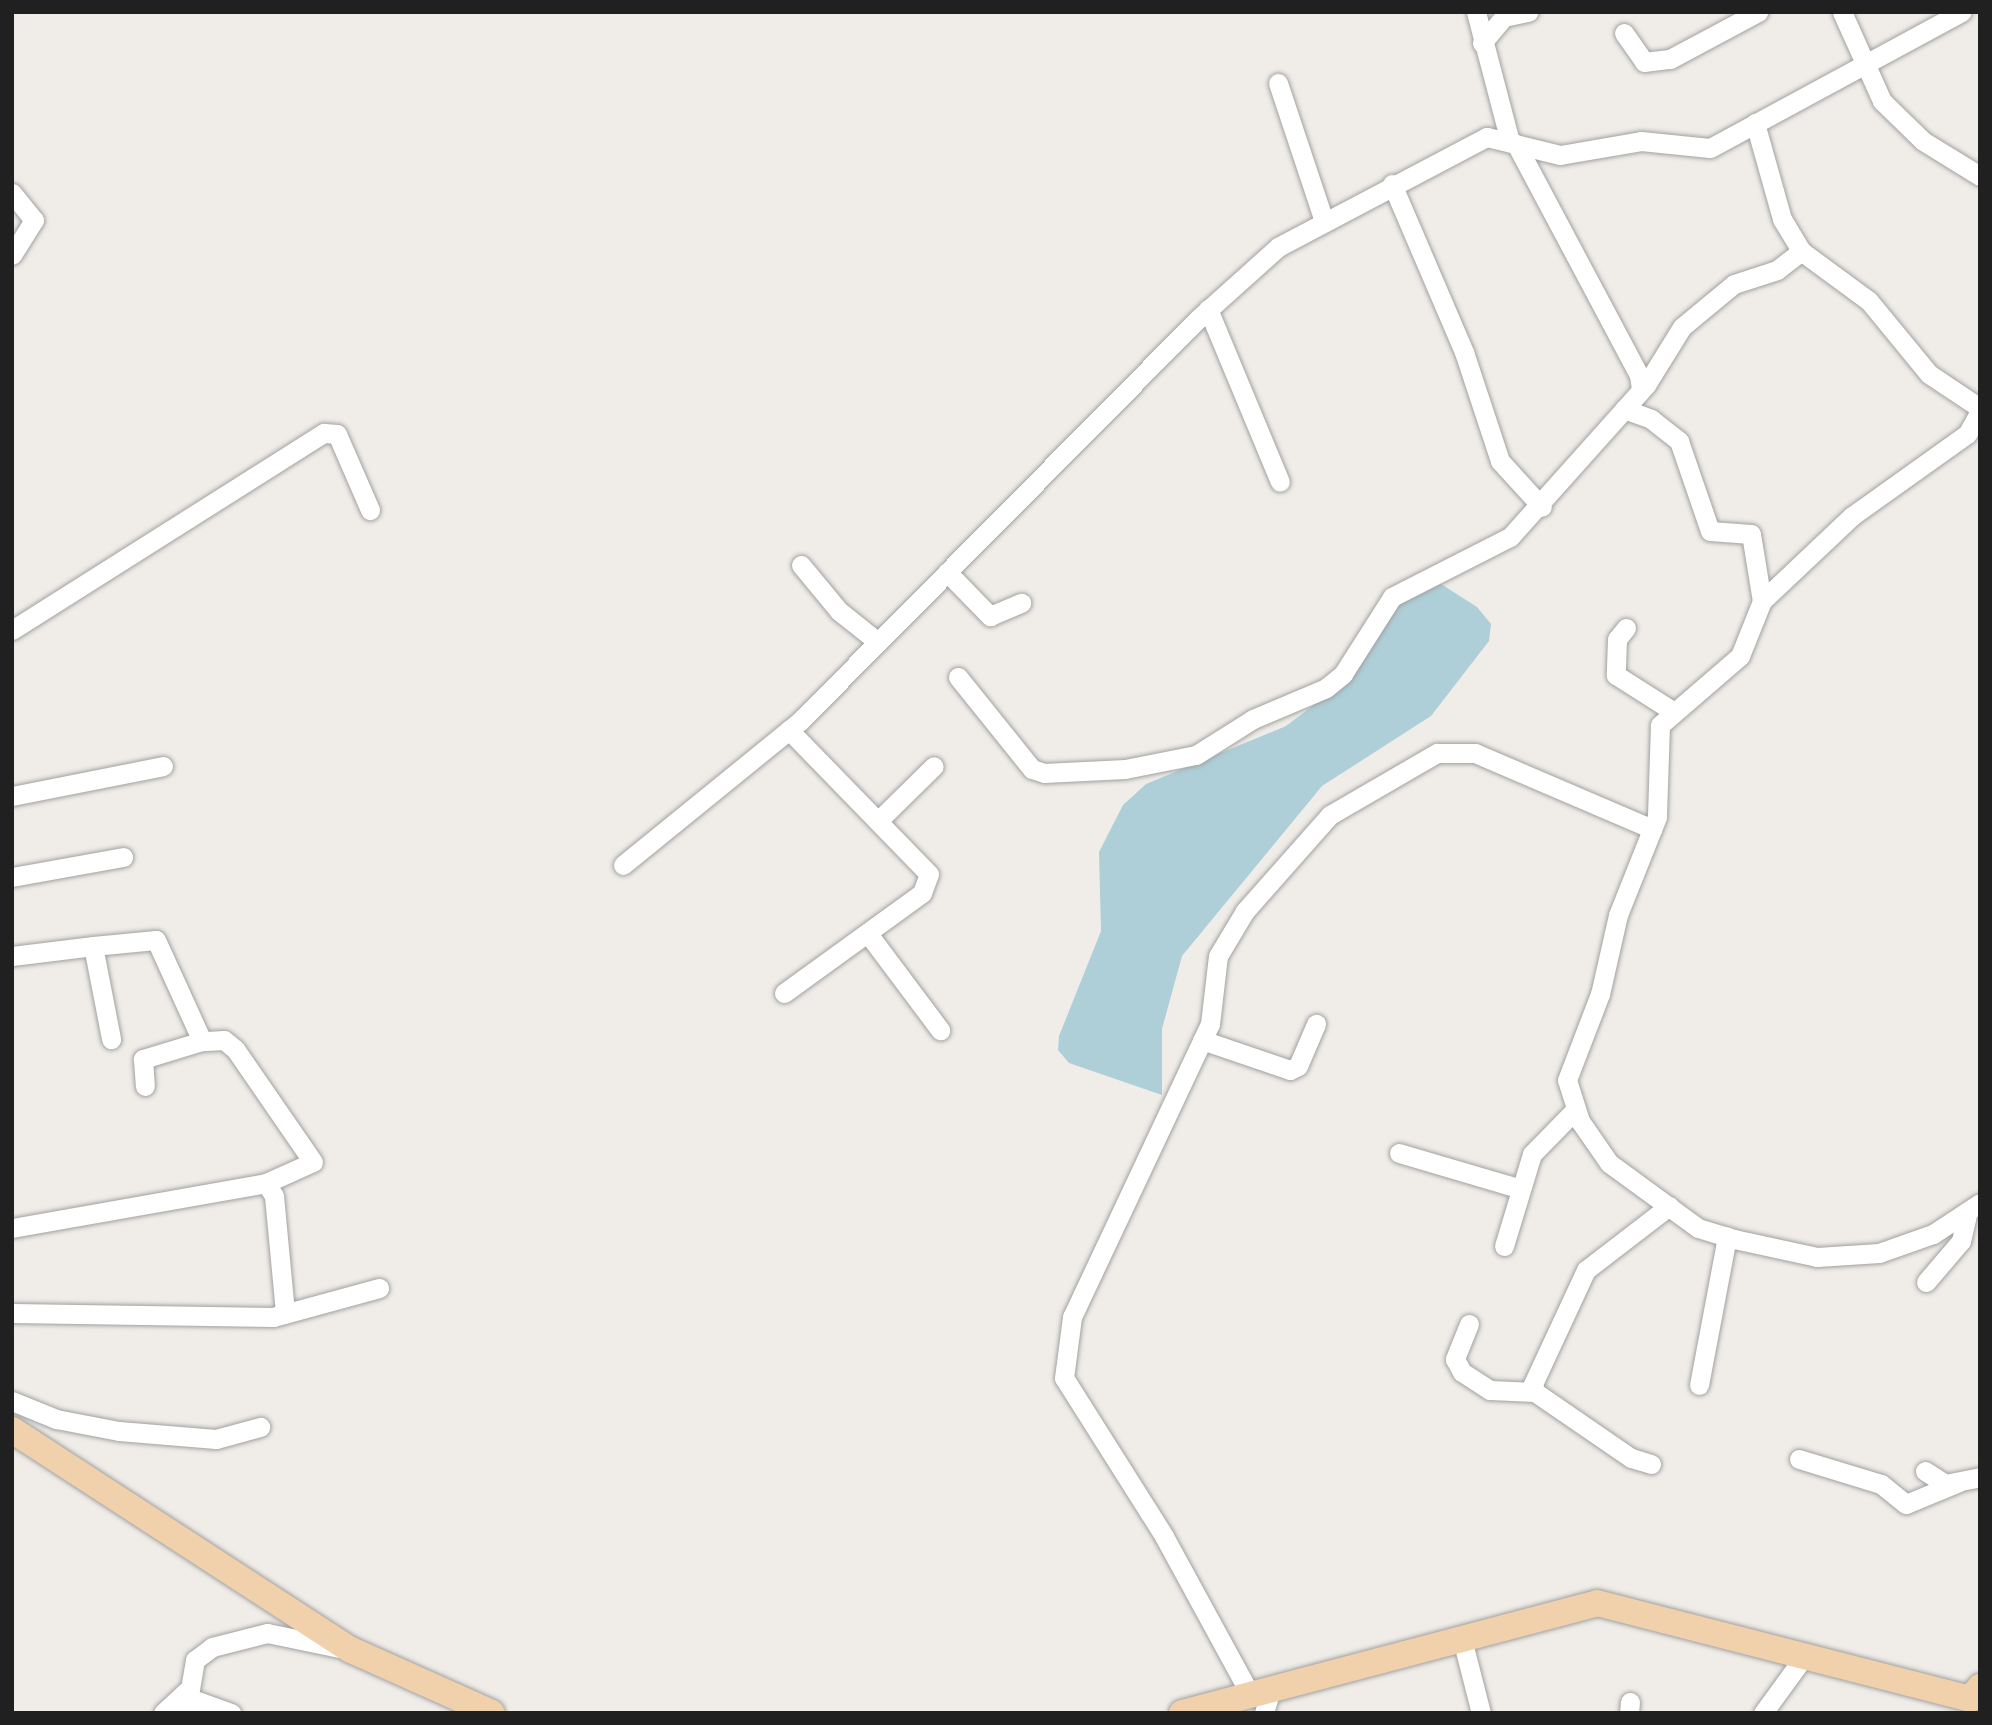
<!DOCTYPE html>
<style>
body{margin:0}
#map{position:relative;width:1992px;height:1725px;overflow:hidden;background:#f0ede8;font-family:Manrope,sans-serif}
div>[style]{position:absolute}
.water>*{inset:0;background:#aecfd8}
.roads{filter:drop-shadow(0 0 2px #a1a1a1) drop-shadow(0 0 2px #a1a1a1)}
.minor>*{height:19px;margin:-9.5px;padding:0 9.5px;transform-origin:9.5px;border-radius:9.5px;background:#fff}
.major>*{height:26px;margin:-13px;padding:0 13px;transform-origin:13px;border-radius:13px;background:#f1d1ab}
span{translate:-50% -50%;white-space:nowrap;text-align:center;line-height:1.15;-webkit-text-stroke:5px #fff;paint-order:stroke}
.frame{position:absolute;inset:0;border:14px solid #202020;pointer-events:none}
</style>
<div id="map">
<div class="water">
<div style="clip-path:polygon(1441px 584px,1477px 607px,1491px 624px,1489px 641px,1431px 716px,1322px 786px,1182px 956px,1162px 1029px,1162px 1095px,1069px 1063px,1058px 1050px,1059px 1036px,1101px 931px,1099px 852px,1123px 805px,1146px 784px,1286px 726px,1343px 683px,1382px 616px,1419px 589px)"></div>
</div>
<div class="roads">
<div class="minor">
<div style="left:1476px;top:12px;width:134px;rotate:75.3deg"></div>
<div style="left:1842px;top:12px;width:98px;rotate:65.8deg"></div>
<div style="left:1882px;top:101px;width:57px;rotate:44.3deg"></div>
<div style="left:1923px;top:141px;width:67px;rotate:31.6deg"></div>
<div style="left:1624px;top:33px;width:35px;rotate:55deg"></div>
<div style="left:1644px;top:62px;width:26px;rotate:-7deg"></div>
<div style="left:1670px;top:59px;width:100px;rotate:-28.1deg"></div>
<div style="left:1482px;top:43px;width:34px;rotate:-50deg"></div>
<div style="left:1504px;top:17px;width:25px;rotate:-12deg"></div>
<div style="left:1278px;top:83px;width:145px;rotate:71.6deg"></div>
<div style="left:1755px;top:123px;width:100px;rotate:74.3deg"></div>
<div style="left:1782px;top:219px;width:37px;rotate:59deg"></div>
<div style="left:1801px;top:251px;width:84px;rotate:36.3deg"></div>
<div style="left:1869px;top:301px;width:94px;rotate:50.6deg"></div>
<div style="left:1929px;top:374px;width:61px;rotate:33.7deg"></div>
<div style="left:1516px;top:144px;width:262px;rotate:62deg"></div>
<div style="left:1639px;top:375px;width:15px;rotate:82deg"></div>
<div style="left:1392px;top:184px;width:183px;rotate:66.8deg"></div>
<div style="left:1464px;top:352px;width:115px;rotate:71.7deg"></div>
<div style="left:1500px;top:461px;width:62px;rotate:47.6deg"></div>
<div style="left:12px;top:193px;width:35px;rotate:51deg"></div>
<div style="left:34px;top:220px;width:41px;rotate:122.2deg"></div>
<div style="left:1208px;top:309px;width:187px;rotate:67.4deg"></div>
<div style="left:1624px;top:409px;width:29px;rotate:20deg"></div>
<div style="left:1651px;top:419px;width:36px;rotate:38deg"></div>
<div style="left:1679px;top:441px;width:95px;rotate:71deg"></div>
<div style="left:1710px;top:531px;width:41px;rotate:4.2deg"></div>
<div style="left:1751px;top:534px;width:68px;rotate:80.7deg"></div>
<div style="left:1980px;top:411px;width:26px;rotate:119deg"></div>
<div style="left:1967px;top:434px;width:141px;rotate:144.5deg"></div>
<div style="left:1852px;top:516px;width:124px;rotate:136.6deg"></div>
<div style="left:1762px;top:601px;width:59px;rotate:111.8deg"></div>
<div style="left:1740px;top:656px;width:106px;rotate:139.2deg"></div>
<div style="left:1660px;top:725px;width:92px;rotate:91.9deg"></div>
<div style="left:1657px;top:817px;width:105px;rotate:111.7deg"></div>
<div style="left:1618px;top:915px;width:81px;rotate:102.8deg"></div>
<div style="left:1600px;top:994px;width:92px;rotate:111deg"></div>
<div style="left:1567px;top:1080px;width:43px;rotate:72.4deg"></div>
<div style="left:1580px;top:1121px;width:51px;rotate:55.4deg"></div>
<div style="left:1609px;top:1163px;width:110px;rotate:36.1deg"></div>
<div style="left:1698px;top:1228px;width:38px;rotate:17deg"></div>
<div style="left:1734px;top:1239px;width:85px;rotate:12.2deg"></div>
<div style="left:1817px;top:1257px;width:62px;rotate:-3.7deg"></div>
<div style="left:1879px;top:1253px;width:57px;rotate:-19.4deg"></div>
<div style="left:1933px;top:1234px;width:56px;rotate:-33.4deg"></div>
<div style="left:801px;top:565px;width:60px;rotate:50.4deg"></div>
<div style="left:839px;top:611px;width:50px;rotate:38.5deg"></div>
<div style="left:947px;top:572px;width:62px;rotate:45.7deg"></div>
<div style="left:990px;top:616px;width:34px;rotate:-23deg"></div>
<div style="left:1626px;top:628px;width:14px;rotate:129deg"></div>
<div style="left:1617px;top:639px;width:36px;rotate:92deg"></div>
<div style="left:1616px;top:675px;width:69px;rotate:32.5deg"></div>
<div style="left:12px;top:630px;width:369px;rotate:-32.3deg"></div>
<div style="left:324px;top:433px;width:13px;rotate:4deg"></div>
<div style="left:337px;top:434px;width:83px;rotate:66.5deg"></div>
<div style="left:958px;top:677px;width:118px;rotate:51.2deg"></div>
<div style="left:1032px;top:769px;width:13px;rotate:18deg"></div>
<div style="left:1044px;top:773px;width:81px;rotate:-2.8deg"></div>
<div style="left:1125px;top:769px;width:72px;rotate:-11.2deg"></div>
<div style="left:1196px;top:755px;width:67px;rotate:-32.3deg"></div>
<div style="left:1253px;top:719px;width:79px;rotate:-23deg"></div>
<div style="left:1326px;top:688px;width:22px;rotate:-39deg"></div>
<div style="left:1343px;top:674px;width:91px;rotate:-57.5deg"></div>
<div style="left:1392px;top:597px;width:132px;rotate:-27deg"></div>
<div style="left:1510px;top:537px;width:204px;rotate:-48.2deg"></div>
<div style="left:1646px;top:385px;width:68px;rotate:-58.2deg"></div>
<div style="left:1682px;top:327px;width:67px;rotate:-39.6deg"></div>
<div style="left:1734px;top:284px;width:45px;rotate:-18deg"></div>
<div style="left:1777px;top:270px;width:31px;rotate:-38deg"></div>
<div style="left:12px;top:796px;width:154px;rotate:-11.2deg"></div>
<div style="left:878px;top:821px;width:78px;rotate:-44.5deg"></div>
<div style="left:623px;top:865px;width:228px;rotate:-39.1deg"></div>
<div style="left:800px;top:721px;width:567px;rotate:-45.29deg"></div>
<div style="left:1199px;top:318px;width:106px;rotate:-41.9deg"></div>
<div style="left:1278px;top:247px;width:236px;rotate:-27.8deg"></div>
<div style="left:1487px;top:137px;width:75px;rotate:13.9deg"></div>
<div style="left:1560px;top:155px;width:82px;rotate:-9.8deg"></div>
<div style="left:1641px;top:141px;width:69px;rotate:5.8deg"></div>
<div style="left:1710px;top:148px;width:286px;rotate:-28.4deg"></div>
<div style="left:12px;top:877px;width:113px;rotate:-10.2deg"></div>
<div style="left:869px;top:935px;width:119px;rotate:53.2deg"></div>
<div style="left:93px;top:946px;width:63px;rotate:-5.4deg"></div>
<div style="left:156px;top:940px;width:111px;rotate:65.5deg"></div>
<div style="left:202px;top:1041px;width:62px;rotate:163deg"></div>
<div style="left:143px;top:1059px;width:27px;rotate:86deg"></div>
<div style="left:12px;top:956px;width:82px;rotate:-7deg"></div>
<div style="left:93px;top:946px;width:95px;rotate:79deg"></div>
<div style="left:784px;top:993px;width:170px;rotate:-35.9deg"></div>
<div style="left:922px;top:893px;width:20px;rotate:-70deg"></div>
<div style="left:929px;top:874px;width:201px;rotate:-134.2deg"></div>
<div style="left:1202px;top:1040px;width:93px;rotate:18.8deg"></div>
<div style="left:1290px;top:1070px;width:9px;rotate:-27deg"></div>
<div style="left:1298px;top:1066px;width:46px;rotate:-66.8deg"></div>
<div style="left:1399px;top:1153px;width:127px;rotate:16.4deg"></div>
<div style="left:266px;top:1183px;width:15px;rotate:58deg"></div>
<div style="left:274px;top:1196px;width:118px;rotate:84.6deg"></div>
<div style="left:12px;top:1228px;width:258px;rotate:-10deg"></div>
<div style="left:266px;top:1183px;width:51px;rotate:-24.1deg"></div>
<div style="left:313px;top:1162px;width:137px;rotate:-124.6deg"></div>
<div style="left:235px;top:1049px;width:14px;rotate:-141deg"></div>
<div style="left:224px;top:1040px;width:22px;rotate:177deg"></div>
<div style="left:1504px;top:1246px;width:96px;rotate:-73.1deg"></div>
<div style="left:1532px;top:1154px;width:63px;rotate:-45.6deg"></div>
<div style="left:1926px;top:1282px;width:54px;rotate:-49.5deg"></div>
<div style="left:1961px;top:1241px;width:27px;rotate:-77deg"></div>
<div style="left:12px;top:1313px;width:261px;rotate:0.9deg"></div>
<div style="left:273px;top:1317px;width:110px;rotate:-15.3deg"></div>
<div style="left:1469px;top:1324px;width:38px;rotate:112deg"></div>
<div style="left:1455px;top:1359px;width:15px;rotate:62deg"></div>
<div style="left:1462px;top:1372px;width:33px;rotate:33deg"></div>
<div style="left:1490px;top:1390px;width:45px;rotate:2.5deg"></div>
<div style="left:1699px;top:1385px;width:151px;rotate:-79.3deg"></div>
<div style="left:12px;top:1401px;width:48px;rotate:22.2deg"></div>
<div style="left:56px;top:1419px;width:64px;rotate:10.8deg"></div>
<div style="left:119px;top:1431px;width:97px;rotate:4.7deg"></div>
<div style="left:216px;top:1439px;width:46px;rotate:-15.3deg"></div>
<div style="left:1799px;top:1459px;width:86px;rotate:17deg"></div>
<div style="left:1881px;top:1484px;width:32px;rotate:39deg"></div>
<div style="left:1906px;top:1504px;width:57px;rotate:-22.5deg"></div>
<div style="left:1651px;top:1464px;width:21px;rotate:-163deg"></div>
<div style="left:1631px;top:1458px;width:116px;rotate:-145.5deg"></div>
<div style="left:1535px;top:1392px;width:8px;rotate:-104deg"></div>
<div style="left:1533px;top:1384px;width:126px;rotate:-65.1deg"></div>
<div style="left:1586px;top:1270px;width:105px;rotate:-37.6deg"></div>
<div style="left:1925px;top:1471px;width:24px;rotate:33deg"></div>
<div style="left:1945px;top:1484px;width:36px;rotate:-11deg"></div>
<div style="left:1462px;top:1639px;width:76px;rotate:75.6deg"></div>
<div style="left:1250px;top:1694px;width:180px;rotate:-118.6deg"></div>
<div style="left:1164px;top:1536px;width:187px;rotate:-122.3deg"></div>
<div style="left:1064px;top:1378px;width:62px;rotate:-82.5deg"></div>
<div style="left:1072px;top:1317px;width:324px;rotate:-64.8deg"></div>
<div style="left:1210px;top:1024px;width:68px;rotate:-83.3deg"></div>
<div style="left:1218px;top:956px;width:52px;rotate:-59deg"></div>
<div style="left:1245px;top:911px;width:128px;rotate:-48.5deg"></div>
<div style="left:1330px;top:815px;width:124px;rotate:-30.1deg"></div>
<div style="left:1437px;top:753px;width:38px"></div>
<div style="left:1475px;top:753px;width:193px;rotate:23.2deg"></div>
<div style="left:189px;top:1698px;width:45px;rotate:19.7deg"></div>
<div style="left:163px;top:1713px;width:35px;rotate:-43deg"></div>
<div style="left:186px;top:1713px;width:54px;rotate:-80.4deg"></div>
<div style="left:195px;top:1660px;width:21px;rotate:-37deg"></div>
<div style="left:212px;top:1647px;width:57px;rotate:-14.3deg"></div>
<div style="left:267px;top:1633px;width:75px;rotate:11.6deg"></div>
<div style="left:1264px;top:1713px;width:26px;rotate:-74deg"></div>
<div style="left:1629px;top:1713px;width:11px;rotate:-85deg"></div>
<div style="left:1763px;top:1713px;width:73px;rotate:-53.9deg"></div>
</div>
<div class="major">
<div style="left:12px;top:1430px;width:404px;rotate:33deg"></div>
<div style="left:351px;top:1650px;width:154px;rotate:24.1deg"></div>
<div style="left:1182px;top:1713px;width:429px;rotate:-14.8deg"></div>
<div style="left:1597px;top:1603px;width:385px;rotate:14.4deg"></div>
<div style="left:1970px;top:1699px;width:16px;rotate:-50deg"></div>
</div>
</div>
<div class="frame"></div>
</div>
